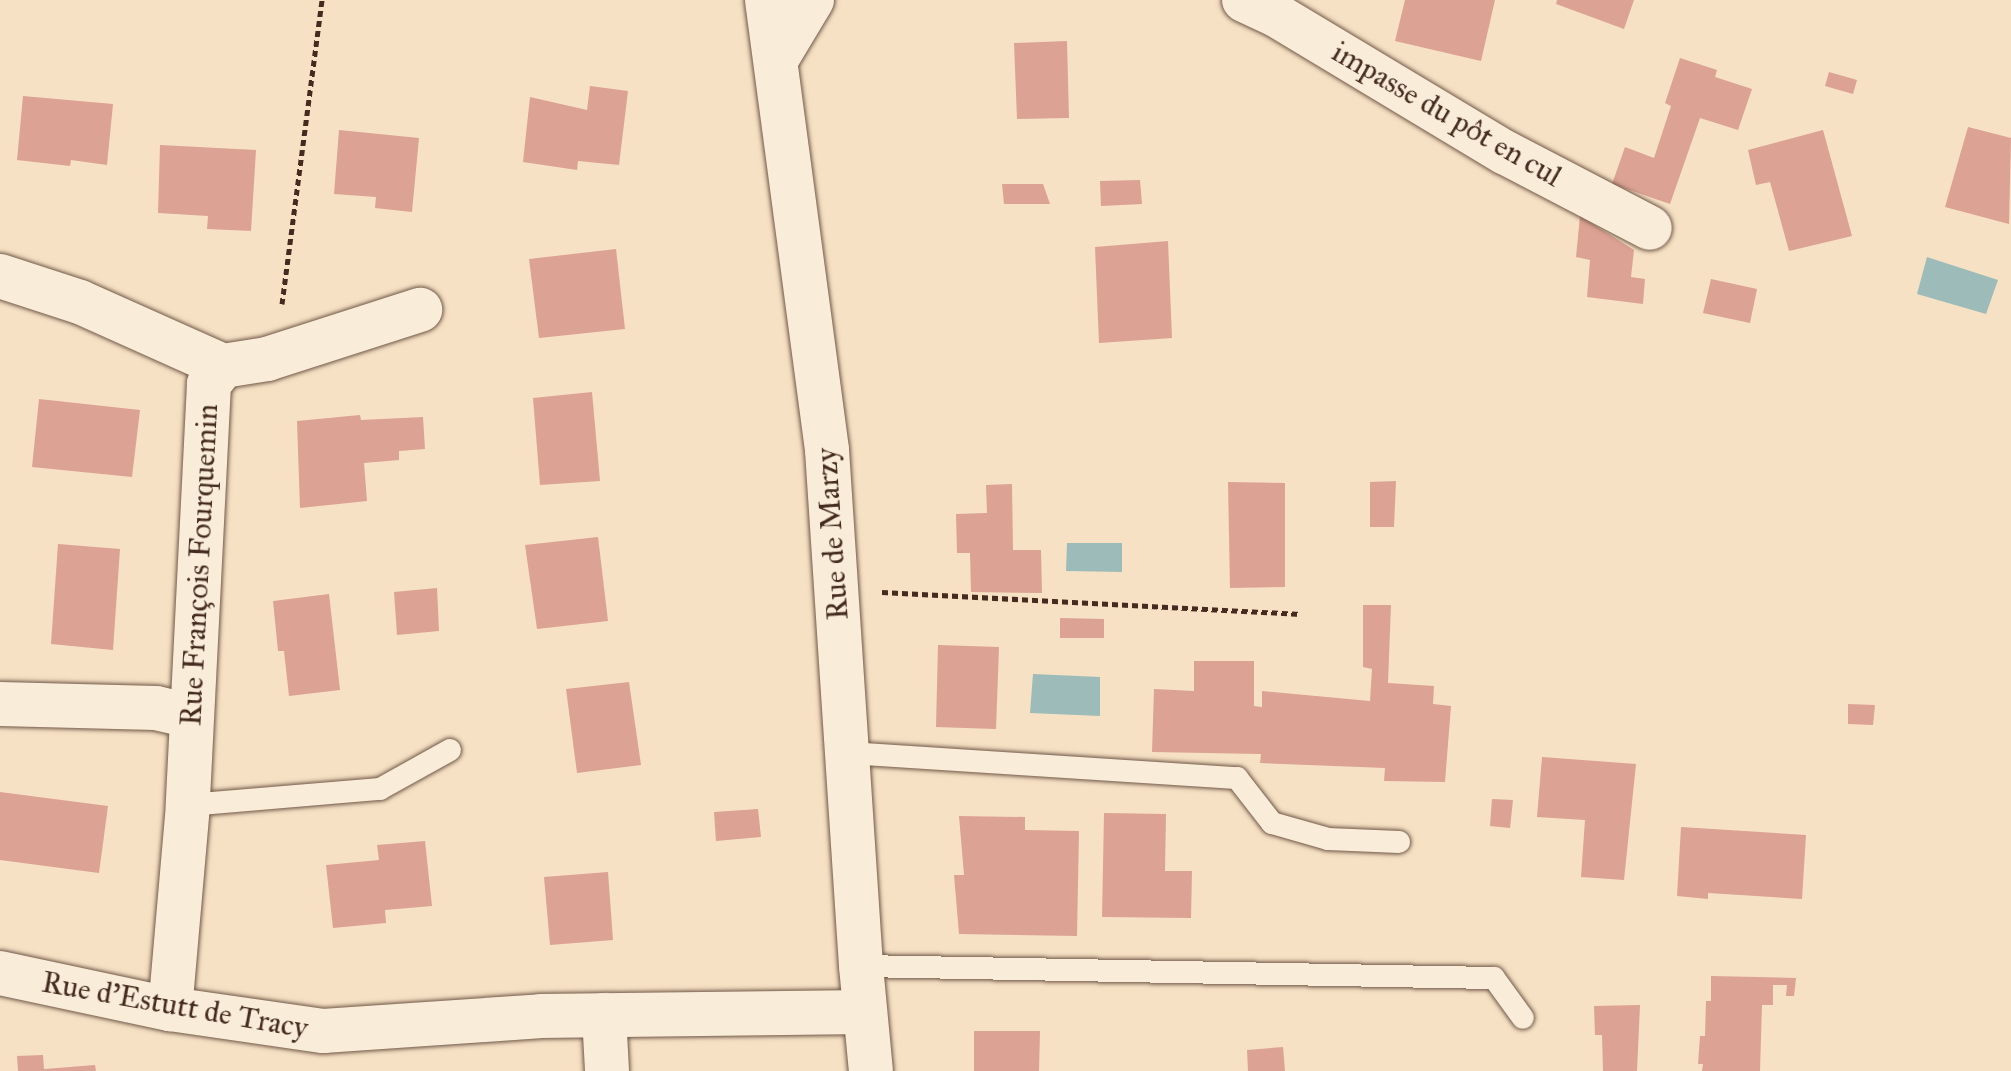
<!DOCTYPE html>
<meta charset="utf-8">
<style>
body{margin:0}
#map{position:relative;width:2011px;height:1071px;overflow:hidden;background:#f6e1c4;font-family:"IM FELL Great Primer",serif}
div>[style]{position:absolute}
.water>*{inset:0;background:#9dbcb9}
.building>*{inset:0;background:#dca293}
.path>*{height:5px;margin-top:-2.5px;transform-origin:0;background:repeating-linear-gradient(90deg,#452b1f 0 6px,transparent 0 10px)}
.roads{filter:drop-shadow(0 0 2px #715848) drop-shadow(0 0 2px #715848)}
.lane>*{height:22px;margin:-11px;padding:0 11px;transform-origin:11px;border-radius:11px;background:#f9ecd9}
.street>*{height:44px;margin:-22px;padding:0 22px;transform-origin:22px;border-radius:22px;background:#f9ecd9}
.secondary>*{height:44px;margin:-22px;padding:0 22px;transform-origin:22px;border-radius:22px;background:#f9ecd9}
span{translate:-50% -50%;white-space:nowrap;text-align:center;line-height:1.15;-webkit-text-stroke:6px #f9ecd9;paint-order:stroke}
.street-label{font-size:30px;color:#452b1f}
</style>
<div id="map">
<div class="water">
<div style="clip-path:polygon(1927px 257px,1998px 280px,1986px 314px,1917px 294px)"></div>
<div style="clip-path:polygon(1067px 543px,1122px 543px,1122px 572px,1066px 571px)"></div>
<div style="clip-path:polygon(1033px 674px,1100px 677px,1100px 716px,1030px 713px)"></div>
</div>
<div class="building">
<div style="clip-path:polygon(1405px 0,1495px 0,1481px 61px,1395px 41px)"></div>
<div style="clip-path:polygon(1557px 0,1634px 0,1624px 29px,1556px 4px)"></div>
<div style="clip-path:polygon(1067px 41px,1069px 118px,1017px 119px,1014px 43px)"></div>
<div style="clip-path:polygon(1680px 58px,1717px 70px,1715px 77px,1752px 89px,1738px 130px,1700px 118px,1670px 204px,1612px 184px,1625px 147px,1654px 158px,1671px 106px,1665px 103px)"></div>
<div style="clip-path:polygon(1829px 72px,1857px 80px,1853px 94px,1825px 86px)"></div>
<div style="clip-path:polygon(590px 86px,628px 91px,619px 165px,578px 161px,577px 170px,523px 162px,530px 97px,587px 110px)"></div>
<div style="clip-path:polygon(23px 96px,113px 104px,107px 165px,71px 160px,70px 166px,17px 160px)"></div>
<div style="clip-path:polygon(1968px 127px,2011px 138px,2009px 224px,1945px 207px)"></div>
<div style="clip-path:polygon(339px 130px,419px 138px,412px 212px,375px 208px,376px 197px,334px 194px)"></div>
<div style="clip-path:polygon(1823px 130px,1852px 236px,1789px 251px,1770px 182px,1756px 185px,1748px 150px)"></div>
<div style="clip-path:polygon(160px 145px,256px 150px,251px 231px,207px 229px,208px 216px,158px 213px)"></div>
<div style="clip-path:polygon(1140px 180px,1142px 204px,1101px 206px,1100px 181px)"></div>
<div style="clip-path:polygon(1002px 184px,1043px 184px,1050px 204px,1004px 204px)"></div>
<div style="clip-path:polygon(1580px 216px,1634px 250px,1631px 277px,1645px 279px,1643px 304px,1587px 297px,1590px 260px,1576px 257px)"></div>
<div style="clip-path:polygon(1168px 241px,1172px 338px,1099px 343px,1095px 247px)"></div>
<div style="clip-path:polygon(616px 249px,625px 329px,539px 338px,529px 259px)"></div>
<div style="clip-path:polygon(1711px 279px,1757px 289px,1750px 323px,1703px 313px)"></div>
<div style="clip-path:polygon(592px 392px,600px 481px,540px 485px,533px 398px)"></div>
<div style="clip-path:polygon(39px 399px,140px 410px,132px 477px,32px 467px)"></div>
<div style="clip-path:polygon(360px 415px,361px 420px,423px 417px,425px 449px,399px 451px,399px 460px,364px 463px,367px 501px,300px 508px,297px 421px)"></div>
<div style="clip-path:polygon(1396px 481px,1394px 527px,1370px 527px,1370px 482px)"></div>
<div style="clip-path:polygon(1228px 482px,1285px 483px,1285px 587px,1230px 588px)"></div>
<div style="clip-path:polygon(1012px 484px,1013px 550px,1041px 550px,1042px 593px,971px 592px,970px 553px,957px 553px,956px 514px,987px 513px,986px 485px)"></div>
<div style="clip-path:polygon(598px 537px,608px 621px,537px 629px,525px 545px)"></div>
<div style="clip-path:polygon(58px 544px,120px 549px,113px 650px,51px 644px)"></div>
<div style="clip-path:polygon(437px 588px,439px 631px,397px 635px,394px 592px)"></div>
<div style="clip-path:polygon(329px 594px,340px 690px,289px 696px,284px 651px,278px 651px,273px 601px)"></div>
<div style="clip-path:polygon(1363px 605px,1391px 605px,1388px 683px,1434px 686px,1433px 704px,1451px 706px,1445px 782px,1384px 781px,1385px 768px,1260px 763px,1261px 754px,1152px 752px,1154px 689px,1194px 691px,1194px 661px,1254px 661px,1254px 706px,1262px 707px,1262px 691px,1370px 701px,1372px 669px,1363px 667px)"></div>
<div style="clip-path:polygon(1060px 618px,1104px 619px,1104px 638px,1060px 638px)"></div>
<div style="clip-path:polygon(938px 645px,999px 647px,996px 729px,936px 727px)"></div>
<div style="clip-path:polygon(629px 682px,641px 765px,577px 773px,566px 689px)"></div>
<div style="clip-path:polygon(1848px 704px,1875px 705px,1873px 725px,1848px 724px)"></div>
<div style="clip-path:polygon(1542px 757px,1636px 764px,1624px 880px,1581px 877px,1585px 820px,1537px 817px)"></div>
<div style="clip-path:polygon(0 792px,108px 806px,99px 873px,0 860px)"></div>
<div style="clip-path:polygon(1492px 799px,1513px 800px,1510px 828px,1490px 826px)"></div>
<div style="clip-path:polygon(758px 809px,761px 837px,716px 841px,714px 812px)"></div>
<div style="clip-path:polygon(1104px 813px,1166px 814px,1165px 871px,1192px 871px,1191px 918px,1102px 917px)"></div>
<div style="clip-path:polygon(959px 816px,1025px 817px,1025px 830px,1079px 831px,1077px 936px,959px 934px,954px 875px,964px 875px)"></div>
<div style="clip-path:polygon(1681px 827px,1806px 835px,1802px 899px,1708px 893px,1708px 899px,1677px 896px)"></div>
<div style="clip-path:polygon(425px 841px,432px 906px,385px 910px,386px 923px,333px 928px,326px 865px,379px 860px,377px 845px)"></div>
<div style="clip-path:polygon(608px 872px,613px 940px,550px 945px,544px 877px)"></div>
<div style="clip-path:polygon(1711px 976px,1796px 978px,1794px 996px,1786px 996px,1787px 985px,1773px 985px,1773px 1005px,1762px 1005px,1760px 1071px,1702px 1071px,1703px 1064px,1698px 1064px,1700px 1036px,1705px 1036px,1706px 1001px,1711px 1001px)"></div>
<div style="clip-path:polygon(1640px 1005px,1637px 1071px,1603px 1071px,1602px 1035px,1595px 1035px,1594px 1006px)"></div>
<div style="clip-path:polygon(974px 1031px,1040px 1031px,1039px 1071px,974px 1071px)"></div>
<div style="clip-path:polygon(1283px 1047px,1285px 1071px,1248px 1071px,1247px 1050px)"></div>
<div style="clip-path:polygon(43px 1055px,44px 1069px,95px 1065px,96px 1071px,18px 1071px,17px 1056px)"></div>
</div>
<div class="path">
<div style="left:282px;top:304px;width:307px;rotate:-82.5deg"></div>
<div style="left:882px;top:592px;width:419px;rotate:3deg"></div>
</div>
<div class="roads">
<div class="lane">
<div style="left:848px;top:753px;width:390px;rotate:3.7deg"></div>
<div style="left:1237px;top:778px;width:57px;rotate:52.1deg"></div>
<div style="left:1272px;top:823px;width:58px;rotate:15.9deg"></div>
<div style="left:1328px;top:839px;width:71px;rotate:2.4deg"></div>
<div style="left:188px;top:805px;width:193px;rotate:-4.8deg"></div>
<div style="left:380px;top:789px;width:80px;rotate:-29.1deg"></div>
<div style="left:861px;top:966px;width:633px;rotate:1.09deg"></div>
<div style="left:1494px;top:978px;width:49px;rotate:54.1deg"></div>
</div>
<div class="street">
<div style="left:1244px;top:0;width:35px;rotate:25deg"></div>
<div style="left:1276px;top:15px;width:268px;rotate:31deg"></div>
<div style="left:1506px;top:153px;width:162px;rotate:27.5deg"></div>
<div style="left:776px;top:60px;width:70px;rotate:-59deg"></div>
<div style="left:0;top:276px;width:84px;rotate:18deg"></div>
<div style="left:80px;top:302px;width:157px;rotate:24.1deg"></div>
<div style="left:223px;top:366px;width:23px;rotate:128deg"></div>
<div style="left:209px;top:384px;width:422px;rotate:92.9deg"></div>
<div style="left:188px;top:805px;width:205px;rotate:95deg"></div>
<div style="left:223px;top:366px;width:45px;rotate:-9deg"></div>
<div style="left:267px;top:359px;width:161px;rotate:-17.8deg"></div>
<div style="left:0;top:704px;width:156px;rotate:1.5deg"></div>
<div style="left:156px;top:708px;width:35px;rotate:13deg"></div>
<div style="left:0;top:973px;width:174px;rotate:12deg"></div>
<div style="left:170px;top:1009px;width:155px;rotate:8.2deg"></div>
<div style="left:323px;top:1031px;width:219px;rotate:-3.9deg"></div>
<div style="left:541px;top:1016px;width:324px;rotate:-0.7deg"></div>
<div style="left:604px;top:1015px;width:56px;rotate:86.9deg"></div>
</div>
<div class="secondary">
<div style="left:767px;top:0;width:454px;rotate:82.4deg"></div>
<div style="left:827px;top:450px;width:517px;rotate:86.23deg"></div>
<div style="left:861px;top:966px;width:105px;rotate:84.6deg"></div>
</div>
</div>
<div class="street-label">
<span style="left:1447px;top:114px;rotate:30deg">impasse du pôt en cul</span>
<span style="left:832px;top:534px;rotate:-94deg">Rue de Marzy</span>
<span style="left:199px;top:565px;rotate:-87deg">Rue François Fourquemin</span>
<span style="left:175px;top:1005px;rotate:10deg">Rue d'Estutt de Tracy</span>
</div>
</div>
